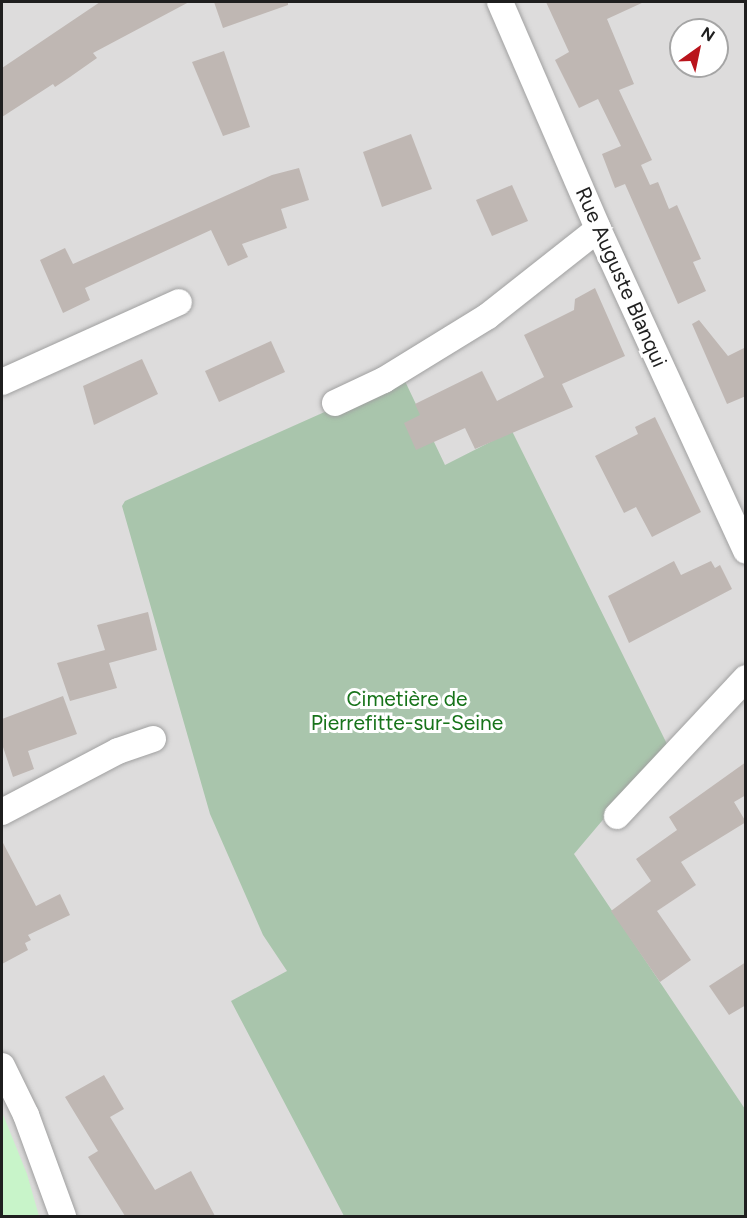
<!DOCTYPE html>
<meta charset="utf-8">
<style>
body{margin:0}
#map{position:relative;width:747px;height:1218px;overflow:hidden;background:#efebe6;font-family:Figtree,sans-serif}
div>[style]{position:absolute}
.residential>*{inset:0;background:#dddcdc}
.cemetery>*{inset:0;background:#a9c5ac}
.park>*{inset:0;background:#c8f4c9}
.building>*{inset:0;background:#bfb7b3}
.roads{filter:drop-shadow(0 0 2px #a0a0a0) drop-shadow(0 0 2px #a0a0a0)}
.street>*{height:26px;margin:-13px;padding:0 13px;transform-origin:13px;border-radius:13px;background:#fff}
span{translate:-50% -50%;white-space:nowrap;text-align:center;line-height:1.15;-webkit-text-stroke:6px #fff;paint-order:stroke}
.street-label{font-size:21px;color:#1f1f1f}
.park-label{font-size:21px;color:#17731a}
.frame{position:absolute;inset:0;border:3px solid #1f1f1f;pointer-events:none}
.north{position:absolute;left:669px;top:18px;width:60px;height:60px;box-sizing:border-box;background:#fff;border:2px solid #a5a5a5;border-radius:50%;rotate:33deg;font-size:16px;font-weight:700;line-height:24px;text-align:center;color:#1f1f1f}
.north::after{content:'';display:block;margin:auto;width:21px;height:27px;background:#b9141c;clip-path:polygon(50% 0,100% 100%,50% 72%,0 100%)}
</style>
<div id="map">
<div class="residential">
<div style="clip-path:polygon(evenodd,2px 2px,745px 2px,745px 1216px,2px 1216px,2px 2px,681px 30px,717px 30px,717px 66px,681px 66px,681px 30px)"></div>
</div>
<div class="cemetery">
<div style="clip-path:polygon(403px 377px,445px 465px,512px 431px,667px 744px,574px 854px,745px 1109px,745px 1216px,344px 1216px,231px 1001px,287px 971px,263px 935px,210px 814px,122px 506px,125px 501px)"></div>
</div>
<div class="park">
<div style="clip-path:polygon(2px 1112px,27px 1174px,39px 1216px,2px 1216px)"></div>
</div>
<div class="building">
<div style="clip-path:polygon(100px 2px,189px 2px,93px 53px,97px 58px,70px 77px,55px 87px,53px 84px,2px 117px,2px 68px)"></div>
<div style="clip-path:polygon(214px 2px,288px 2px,288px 5px,223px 28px)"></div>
<div style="clip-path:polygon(546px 2px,644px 2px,607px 19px,634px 84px,619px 90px,652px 160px,641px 165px,650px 185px,658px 182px,669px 209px,677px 205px,701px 259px,693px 262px,706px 291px,678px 304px,625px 184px,615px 188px,602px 154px,621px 146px,598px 99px,579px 108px,555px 60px,569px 52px)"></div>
<div style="clip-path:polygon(224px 51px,250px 127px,223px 136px,192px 62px)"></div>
<div style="clip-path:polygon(411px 134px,432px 189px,382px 207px,363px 152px)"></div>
<div style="clip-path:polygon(299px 168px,309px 200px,281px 209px,287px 228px,242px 244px,248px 257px,228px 266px,211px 230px,85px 288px,90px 300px,63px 313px,40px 260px,65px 248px,73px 264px,272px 175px)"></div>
<div style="clip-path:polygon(512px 185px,528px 221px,492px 236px,476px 200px)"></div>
<div style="clip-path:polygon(595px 288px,625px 356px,562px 384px,573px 407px,475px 449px,465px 428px,416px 450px,404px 423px,420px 415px,415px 404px,482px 371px,497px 401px,544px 377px,524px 335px,574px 310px,575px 299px)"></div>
<div style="clip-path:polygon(699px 320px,728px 356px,746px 347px,746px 396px,727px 404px,692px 324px)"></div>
<div style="clip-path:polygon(271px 341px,285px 372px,219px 402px,205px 371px)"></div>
<div style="clip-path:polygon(142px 359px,158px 394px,94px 425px,83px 386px)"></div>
<div style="clip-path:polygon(655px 417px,701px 512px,652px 537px,636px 507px,624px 513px,595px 456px,638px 434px,635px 427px)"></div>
<div style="clip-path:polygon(674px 561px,681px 575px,711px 561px,715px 568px,720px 565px,732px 589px,629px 643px,608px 596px)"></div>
<div style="clip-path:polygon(148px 612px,157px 650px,109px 663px,117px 688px,70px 701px,57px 663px,105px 650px,97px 625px)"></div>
<div style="clip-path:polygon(63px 696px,77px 734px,28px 751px,34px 769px,13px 777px,2px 744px,2px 719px)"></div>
<div style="clip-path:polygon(746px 762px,746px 795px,734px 802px,746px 822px,681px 862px,696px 885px,657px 911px,691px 960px,660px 982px,611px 911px,651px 881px,636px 859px,677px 830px,669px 817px)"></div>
<div style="clip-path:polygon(2px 841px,36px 906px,60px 894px,70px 915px,28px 935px,31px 940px,25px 943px,28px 950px,2px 964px)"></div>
<div style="clip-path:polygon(746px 962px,746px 1005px,729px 1015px,709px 986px)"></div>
<div style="clip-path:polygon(104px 1075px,124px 1109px,110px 1117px,155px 1190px,191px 1171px,215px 1216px,125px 1216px,88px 1157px,98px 1151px,65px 1097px)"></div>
</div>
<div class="roads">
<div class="street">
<div style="left:500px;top:2px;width:247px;rotate:66.6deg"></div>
<div style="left:598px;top:229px;width:354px;rotate:65.3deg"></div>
<div style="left:2px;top:382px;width:194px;rotate:-24.3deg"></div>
<div style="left:335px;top:403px;width:54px;rotate:-25.1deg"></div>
<div style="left:384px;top:380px;width:122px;rotate:-31.6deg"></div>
<div style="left:488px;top:316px;width:140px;rotate:-38.3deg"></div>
<div style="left:2px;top:812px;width:131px;rotate:-27.7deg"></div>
<div style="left:118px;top:751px;width:37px;rotate:-19deg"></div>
<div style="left:617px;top:816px;width:189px;rotate:-46.9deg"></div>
<div style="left:2px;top:1066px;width:55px;rotate:63.9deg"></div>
<div style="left:26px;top:1115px;width:108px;rotate:69.9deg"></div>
</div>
</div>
<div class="street-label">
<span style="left:621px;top:277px;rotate:66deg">Rue Auguste Blanqui</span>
</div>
<div class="park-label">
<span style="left:407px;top:711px">Cimetière de<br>Pierrefitte-sur-Seine</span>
</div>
<div class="frame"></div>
<div class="north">N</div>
</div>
